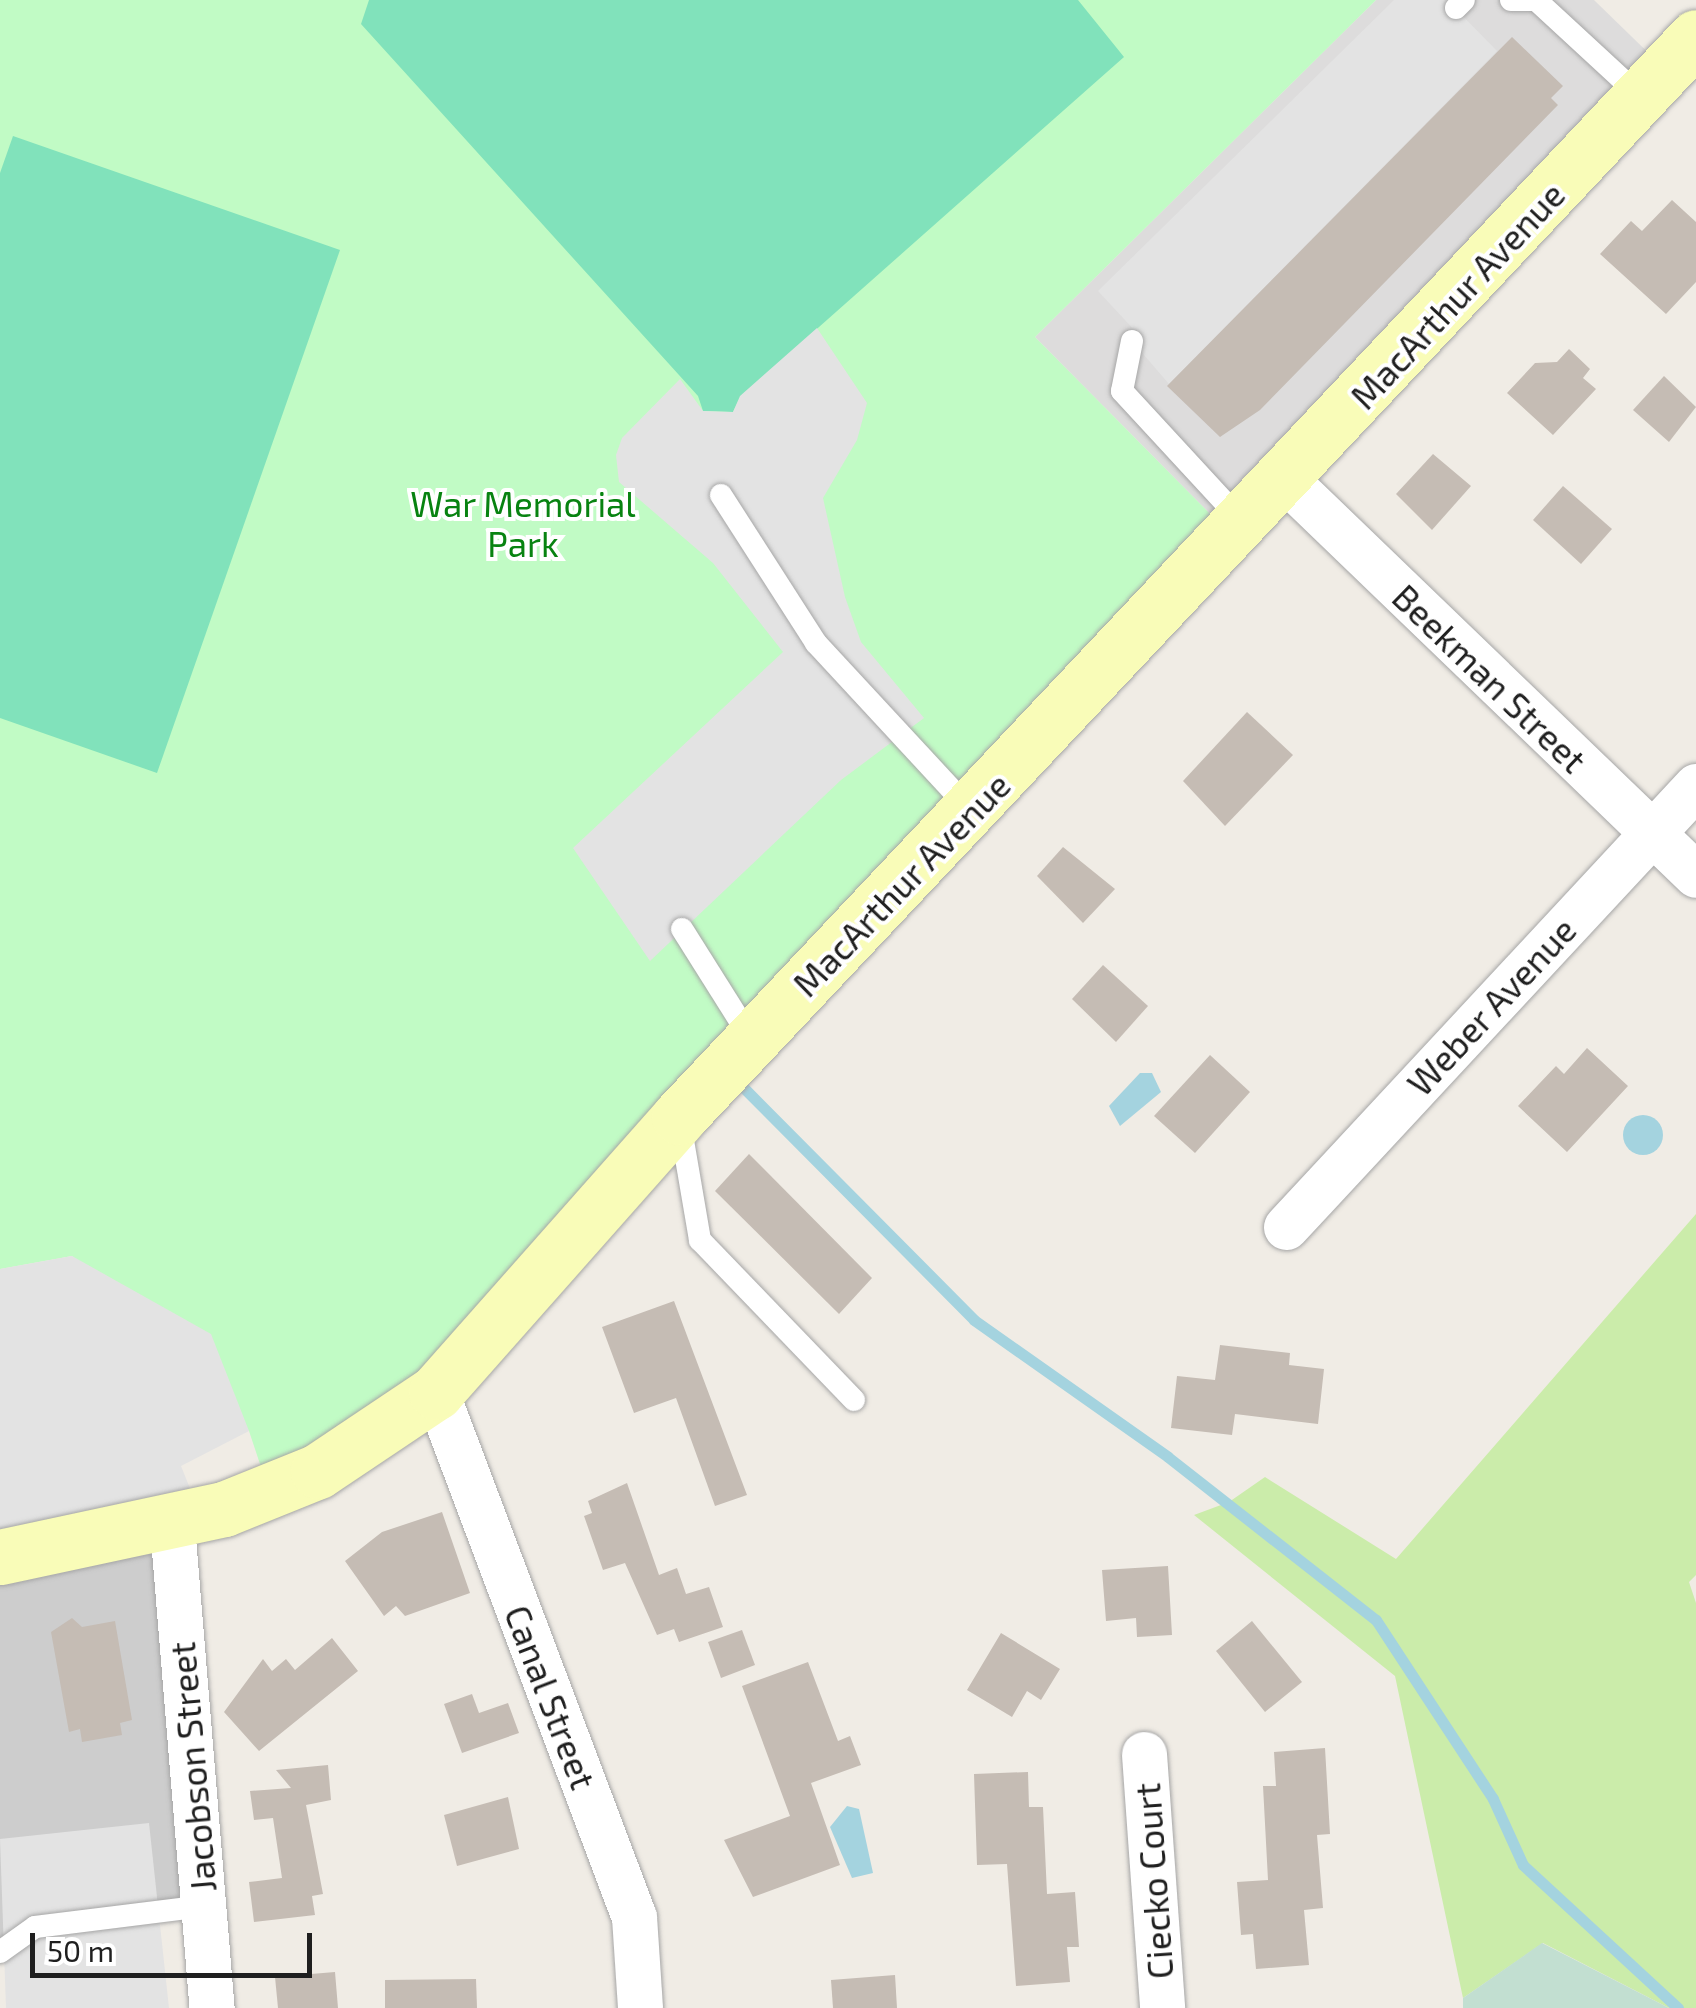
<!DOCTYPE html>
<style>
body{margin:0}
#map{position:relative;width:1696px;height:2008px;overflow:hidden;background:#f0ece5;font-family:"Exo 2",sans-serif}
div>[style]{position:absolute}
.residential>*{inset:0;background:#dddcdc}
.religious>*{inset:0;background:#cdcdcd}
.grass>*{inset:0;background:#cbecaa}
.wetland>*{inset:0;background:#c2dfd1}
.park>*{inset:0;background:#c1fbc5}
.pitch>*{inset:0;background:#81e2bb}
.parking>*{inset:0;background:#e3e3e3}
.water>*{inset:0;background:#a4d3df}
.round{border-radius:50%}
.stream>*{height:11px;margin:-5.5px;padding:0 5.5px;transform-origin:5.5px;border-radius:5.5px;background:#a4d3df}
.building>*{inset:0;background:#c5bcb4}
.roads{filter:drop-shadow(0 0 2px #a6a6a6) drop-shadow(0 0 2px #a6a6a6)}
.lane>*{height:22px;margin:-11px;padding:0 11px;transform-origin:11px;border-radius:11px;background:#fff}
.street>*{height:45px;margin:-22.5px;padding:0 22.5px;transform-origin:22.5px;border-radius:22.5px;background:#fff}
.secondary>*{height:55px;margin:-27.5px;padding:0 27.5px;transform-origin:27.5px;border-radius:27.5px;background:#f9fcb8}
span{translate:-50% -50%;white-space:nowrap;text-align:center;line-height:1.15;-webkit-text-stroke:8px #fff;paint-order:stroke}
.street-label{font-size:35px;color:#1f1f1f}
.park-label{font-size:35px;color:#088311}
.scale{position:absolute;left:30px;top:1933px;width:282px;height:45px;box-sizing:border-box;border:5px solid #1f1f1f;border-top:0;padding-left:12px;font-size:30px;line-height:35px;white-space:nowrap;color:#1f1f1f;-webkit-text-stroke:8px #fff;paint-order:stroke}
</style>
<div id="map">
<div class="residential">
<div style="clip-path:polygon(1376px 0,1594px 0,1667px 71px,1233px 537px,1035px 337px)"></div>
</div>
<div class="religious">
<div style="clip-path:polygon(172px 1526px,203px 1906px,0 1952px,0 1557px)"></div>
</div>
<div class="grass">
<div style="clip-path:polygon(1696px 1214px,1696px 1575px,1689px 1582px,1696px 1603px,1696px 2008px,1669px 2008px,1543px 1943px,1463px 1998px,1395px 1676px,1194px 1515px,1229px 1502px,1265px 1477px,1396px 1559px)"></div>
</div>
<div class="wetland">
<div style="clip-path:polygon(1542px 1943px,1669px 2008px,1463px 2008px,1463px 1998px)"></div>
</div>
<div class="park">
<div style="clip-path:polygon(0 0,1376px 0,1035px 337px,1233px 537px,436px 1392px,269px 1491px,249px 1431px,72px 1256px,0 1269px)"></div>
</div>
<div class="pitch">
<div style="clip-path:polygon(369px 0,1078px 0,1124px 57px,741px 396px,733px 412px,703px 411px,698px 396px,361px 24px)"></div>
<div style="clip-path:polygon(13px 136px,340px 250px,157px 773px,0 718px,0 173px)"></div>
</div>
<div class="parking">
<div style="clip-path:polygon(1394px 0,1447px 0,1497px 51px,1169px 384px,1132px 341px,1138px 334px,1098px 291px)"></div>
<div style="clip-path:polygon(817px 328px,867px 403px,857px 440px,823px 498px,845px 597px,861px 642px,924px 718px,841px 780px,650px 961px,573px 848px,783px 652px,713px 563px,619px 482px,616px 455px,622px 438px,680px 379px,703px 411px,733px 412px,740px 396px)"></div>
<div style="clip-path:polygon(72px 1256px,211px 1334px,249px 1431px,181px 1466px,201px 1516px,0 1557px,0 1269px)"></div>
<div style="clip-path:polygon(149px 1823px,169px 2008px,6px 2008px,0 1839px)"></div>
</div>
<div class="water">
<div style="clip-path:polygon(1140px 1073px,1152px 1073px,1161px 1092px,1120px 1126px,1109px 1106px)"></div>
<div class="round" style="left:1623px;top:1115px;width:40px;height:40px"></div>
<div style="clip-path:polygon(847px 1806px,859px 1809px,873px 1873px,852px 1878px,830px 1827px)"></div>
</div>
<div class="stream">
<div style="left:735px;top:1079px;width:339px;rotate:45.2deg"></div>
<div style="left:974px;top:1320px;width:237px;rotate:35.2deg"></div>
<div style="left:1168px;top:1457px;width:264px;rotate:38.1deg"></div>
<div style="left:1376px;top:1620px;width:214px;rotate:56.8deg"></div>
<div style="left:1493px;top:1799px;width:72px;rotate:65.6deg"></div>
<div style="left:1523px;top:1865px;width:211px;rotate:42.7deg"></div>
</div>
<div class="building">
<div style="clip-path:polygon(1512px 37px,1563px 86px,1551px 98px,1558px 105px,1260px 410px,1220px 437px,1167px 386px)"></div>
<div style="clip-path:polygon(1672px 200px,1696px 222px,1696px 282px,1666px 314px,1600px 254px,1631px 221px,1642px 231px)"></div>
<div style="clip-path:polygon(1569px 349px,1590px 369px,1583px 378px,1596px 389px,1553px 435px,1507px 393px,1535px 363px,1557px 362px)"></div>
<div style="clip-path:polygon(1664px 376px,1696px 407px,1669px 442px,1633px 410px)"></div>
<div style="clip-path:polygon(1433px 454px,1471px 486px,1432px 530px,1396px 494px)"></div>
<div style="clip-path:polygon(1563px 486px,1612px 529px,1581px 564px,1533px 520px)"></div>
<div style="clip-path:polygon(1247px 712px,1293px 755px,1225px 826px,1183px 781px)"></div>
<div style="clip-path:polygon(1063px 847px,1115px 889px,1083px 923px,1037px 876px)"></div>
<div style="clip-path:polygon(1103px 965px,1148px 1006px,1116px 1042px,1072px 999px)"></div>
<div style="clip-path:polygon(1587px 1048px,1628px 1086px,1567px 1152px,1518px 1106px,1556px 1066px,1564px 1074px)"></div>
<div style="clip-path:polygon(1210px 1055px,1250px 1092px,1195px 1153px,1154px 1116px)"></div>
<div style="clip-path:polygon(749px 1154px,872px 1278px,839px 1314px,715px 1191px)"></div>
<div style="clip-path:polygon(674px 1301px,747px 1495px,715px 1506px,676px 1398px,634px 1413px,602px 1327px)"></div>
<div style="clip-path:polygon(1220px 1345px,1290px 1353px,1289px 1365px,1324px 1369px,1318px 1424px,1235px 1414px,1232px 1435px,1171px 1428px,1177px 1376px,1215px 1380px)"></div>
<div style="clip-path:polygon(627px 1483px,659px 1575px,677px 1568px,686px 1594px,709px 1587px,723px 1627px,679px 1642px,674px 1629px,657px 1635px,625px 1563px,603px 1570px,584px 1516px,592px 1513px,588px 1501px)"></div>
<div style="clip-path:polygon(442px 1512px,470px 1593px,405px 1616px,396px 1606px,384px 1616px,345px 1561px,382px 1532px)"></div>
<div style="clip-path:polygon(1168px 1566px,1172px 1635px,1137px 1637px,1136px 1618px,1106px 1621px,1102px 1570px)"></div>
<div style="clip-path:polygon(72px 1618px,82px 1627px,115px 1621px,132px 1720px,120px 1723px,122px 1735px,82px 1742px,80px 1729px,69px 1732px,51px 1632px)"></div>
<div style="clip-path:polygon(1252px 1621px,1302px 1682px,1265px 1712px,1216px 1651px)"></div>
<div style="clip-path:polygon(742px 1630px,755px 1665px,721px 1678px,708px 1642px)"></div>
<div style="clip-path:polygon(1001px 1633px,1060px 1669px,1041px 1700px,1027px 1691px,1012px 1717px,967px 1690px)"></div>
<div style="clip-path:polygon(332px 1638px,358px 1671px,259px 1751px,224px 1712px,263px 1659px,272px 1671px,286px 1659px,295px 1670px)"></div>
<div style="clip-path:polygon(808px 1662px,838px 1741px,850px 1736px,861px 1765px,811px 1783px,840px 1865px,753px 1897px,724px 1840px,790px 1816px,742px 1686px)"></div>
<div style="clip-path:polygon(472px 1694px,479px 1713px,508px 1703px,519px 1733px,462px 1753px,444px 1704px)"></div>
<div style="clip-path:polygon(1325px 1748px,1330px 1834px,1317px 1835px,1323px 1908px,1304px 1910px,1309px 1965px,1256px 1969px,1253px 1934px,1241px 1935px,1237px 1882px,1268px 1880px,1263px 1786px,1276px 1786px,1274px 1752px)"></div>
<div style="clip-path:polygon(328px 1765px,331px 1800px,306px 1805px,323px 1894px,312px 1896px,315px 1915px,254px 1922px,249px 1882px,282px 1878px,273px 1818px,254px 1820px,250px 1791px,291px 1788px,276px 1770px)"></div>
<div style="clip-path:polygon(1028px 1772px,1029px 1807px,1043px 1807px,1047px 1894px,1075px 1892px,1079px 1947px,1067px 1947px,1070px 1982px,1016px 1986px,1007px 1864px,977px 1865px,974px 1774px)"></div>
<div style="clip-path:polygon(508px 1797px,519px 1849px,457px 1866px,444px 1815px)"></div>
<div style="clip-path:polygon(335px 1972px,338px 2008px,278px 2008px,275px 1977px)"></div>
<div style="clip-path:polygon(895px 1975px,897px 2008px,833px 2008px,831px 1980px)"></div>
<div style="clip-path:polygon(476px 1979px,477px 2008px,385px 2008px,385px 1980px)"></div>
</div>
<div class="roads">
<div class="lane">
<div style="left:1511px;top:0;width:25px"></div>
<div style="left:1536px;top:0;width:143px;rotate:42.7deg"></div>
<div style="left:1456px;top:8px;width:11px;rotate:-45deg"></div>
<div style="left:1132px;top:341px;width:51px;rotate:101.3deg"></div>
<div style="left:1122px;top:391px;width:176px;rotate:47.3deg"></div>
<div style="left:721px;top:495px;width:176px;rotate:57.3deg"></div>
<div style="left:816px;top:643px;width:225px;rotate:47.2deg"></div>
<div style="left:682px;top:929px;width:131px;rotate:57.8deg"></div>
<div style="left:680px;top:1123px;width:119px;rotate:80.3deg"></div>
<div style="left:700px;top:1240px;width:222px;rotate:46.1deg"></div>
<div style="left:0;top:1952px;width:43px;rotate:-35.5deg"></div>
<div style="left:35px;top:1927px;width:169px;rotate:-7.1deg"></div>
</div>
<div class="street">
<div style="left:1286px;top:480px;width:569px;rotate:43.93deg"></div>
<div style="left:1286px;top:1227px;width:602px;rotate:-47.09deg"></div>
<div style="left:436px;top:1392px;width:561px;rotate:69.34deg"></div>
<div style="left:634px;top:1917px;width:91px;rotate:86.2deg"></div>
<div style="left:172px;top:1526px;width:484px;rotate:85.3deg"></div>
<div style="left:1144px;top:1754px;width:255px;rotate:85.9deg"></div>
</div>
<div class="secondary">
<div style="left:0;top:1557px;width:229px;rotate:-12.1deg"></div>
<div style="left:224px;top:1509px;width:101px;rotate:-22deg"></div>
<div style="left:318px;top:1471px;width:142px;rotate:-33.8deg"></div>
<div style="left:436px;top:1392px;width:367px;rotate:-48.5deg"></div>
<div style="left:679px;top:1117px;width:1483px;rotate:-46.72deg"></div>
</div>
</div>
<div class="street-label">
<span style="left:1457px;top:295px;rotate:-47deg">MacArthur Avenue</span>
<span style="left:1490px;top:678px;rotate:44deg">Beekman Street</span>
<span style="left:901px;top:884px;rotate:-46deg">MacArthur Avenue</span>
<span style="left:1491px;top:1006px;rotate:-47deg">Weber Avenue</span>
<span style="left:551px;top:1697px;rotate:69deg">Canal Street</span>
<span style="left:192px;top:1767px;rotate:-95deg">Jacobson Street</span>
<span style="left:1153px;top:1881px;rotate:-94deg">Ciecko Court</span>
</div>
<div class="park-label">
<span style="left:523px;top:523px">War Memorial<br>Park</span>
</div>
<div class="scale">50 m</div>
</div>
